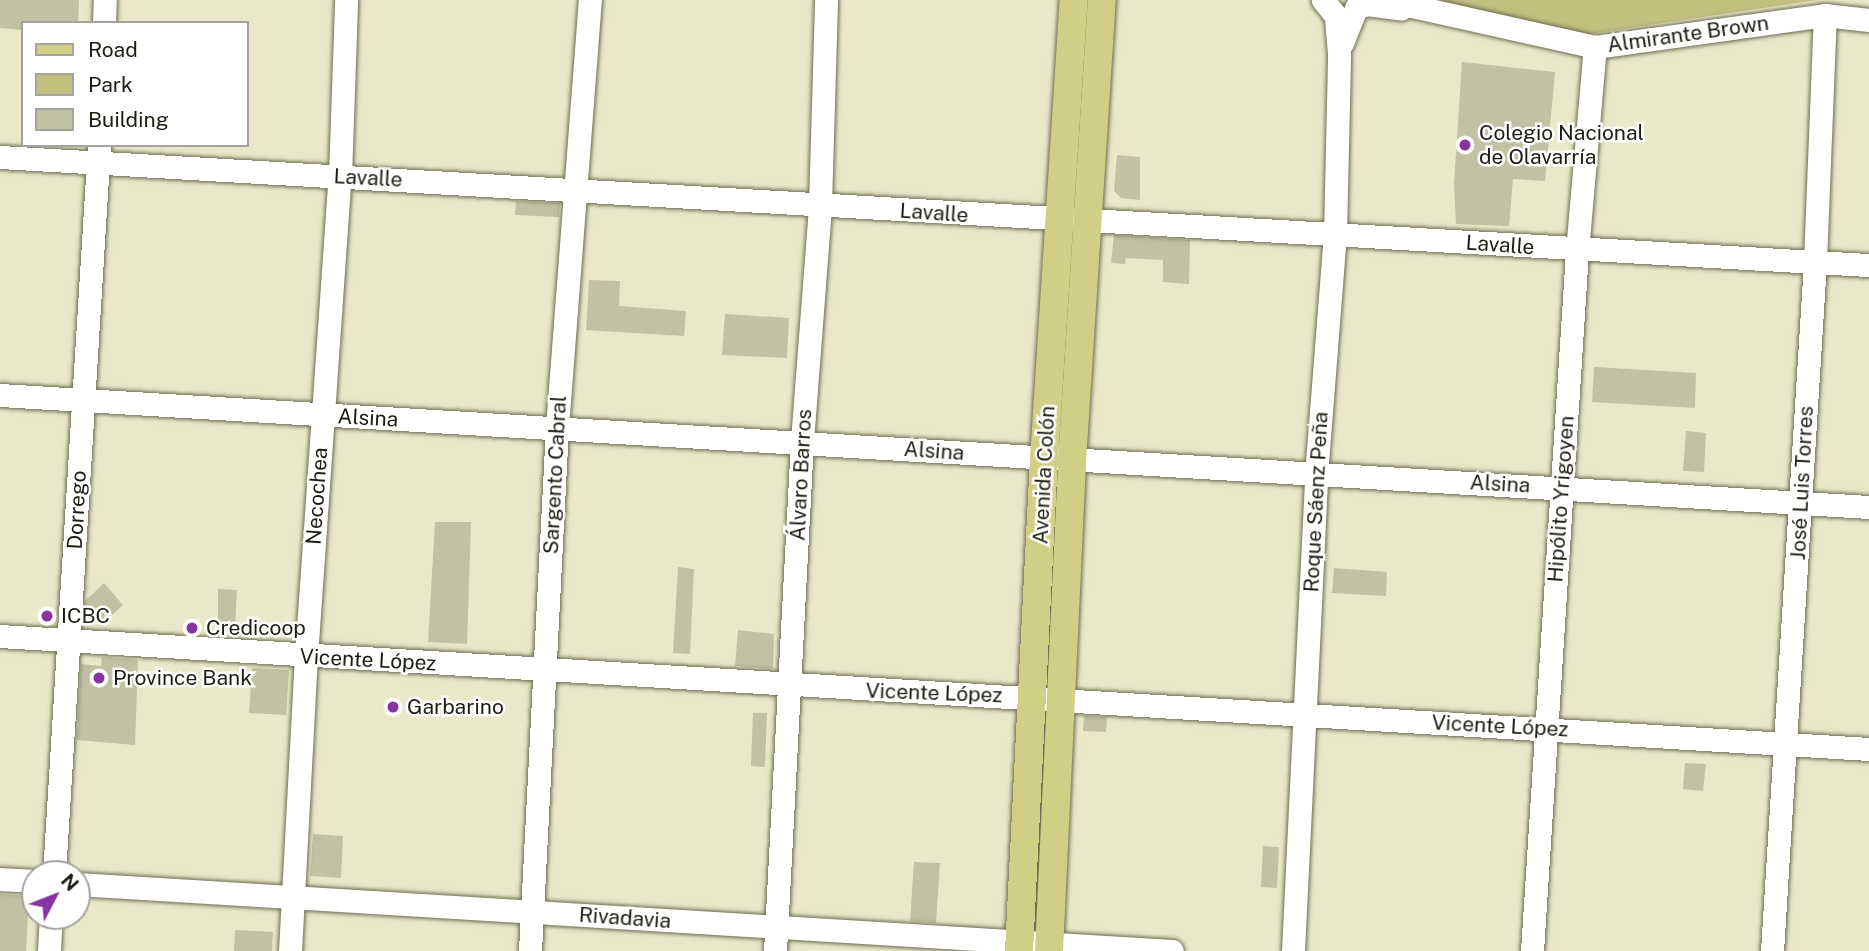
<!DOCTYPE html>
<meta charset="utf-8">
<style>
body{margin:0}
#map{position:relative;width:1869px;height:951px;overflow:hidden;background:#e9e9ca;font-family:"Public Sans",sans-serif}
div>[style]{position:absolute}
.green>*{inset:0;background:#c1c07f}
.building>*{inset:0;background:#c1c1a3}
.roads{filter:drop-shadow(0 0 2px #6e6d52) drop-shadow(0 0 2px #6e6d52)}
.minor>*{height:23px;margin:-11.5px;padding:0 11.5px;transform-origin:11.5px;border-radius:11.5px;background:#fff}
.major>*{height:28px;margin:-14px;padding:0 14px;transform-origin:14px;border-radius:14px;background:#d1cf86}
.dots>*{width:19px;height:19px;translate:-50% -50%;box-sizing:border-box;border:4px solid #fff;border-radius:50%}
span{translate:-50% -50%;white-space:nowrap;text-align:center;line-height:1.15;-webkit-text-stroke:5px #fff;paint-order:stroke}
.street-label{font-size:21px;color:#1c1c10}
.poi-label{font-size:21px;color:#1c1c10}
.left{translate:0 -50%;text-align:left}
.legend{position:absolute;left:21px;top:21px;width:228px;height:126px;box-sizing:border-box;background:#fff;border:2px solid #a4a49f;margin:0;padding:9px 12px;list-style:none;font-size:21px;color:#1c1c10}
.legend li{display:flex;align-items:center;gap:14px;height:35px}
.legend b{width:35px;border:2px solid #a4a49f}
.north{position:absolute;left:21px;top:860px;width:70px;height:70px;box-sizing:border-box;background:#fff;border:2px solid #a4a49f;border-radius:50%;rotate:48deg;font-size:19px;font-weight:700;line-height:28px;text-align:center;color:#1c1c10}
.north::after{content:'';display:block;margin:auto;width:24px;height:32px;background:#8733a1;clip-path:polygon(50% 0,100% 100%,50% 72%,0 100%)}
</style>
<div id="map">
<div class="green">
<div style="clip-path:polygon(1425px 0,1817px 0,1589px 34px)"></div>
</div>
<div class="building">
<div style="clip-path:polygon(0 0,79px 0,78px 23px,23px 23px,23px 30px,0 28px)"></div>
<div style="clip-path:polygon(1462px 62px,1555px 72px,1545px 181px,1513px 179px,1509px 226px,1456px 224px,1454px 184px)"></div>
<div style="clip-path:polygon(1117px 155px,1140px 157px,1140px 200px,1121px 198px,1114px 191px)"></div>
<div style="clip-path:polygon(516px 201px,560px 203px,559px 217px,515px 215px)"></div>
<div style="clip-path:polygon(1114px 235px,1190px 240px,1189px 284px,1163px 282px,1163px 260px,1126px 258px,1125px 264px,1111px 263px)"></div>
<div style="clip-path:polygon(589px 280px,620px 281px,619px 306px,686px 311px,684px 336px,586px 330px)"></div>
<div style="clip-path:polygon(725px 314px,789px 318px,787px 358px,722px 355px)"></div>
<div style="clip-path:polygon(1594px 367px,1696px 373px,1695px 408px,1592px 402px)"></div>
<div style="clip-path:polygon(1686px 431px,1706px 433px,1704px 472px,1683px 471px)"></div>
<div style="clip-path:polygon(435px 522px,471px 522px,467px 644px,428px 642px)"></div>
<div style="clip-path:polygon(678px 567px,694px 569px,690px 654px,673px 653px)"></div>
<div style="clip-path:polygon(1334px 568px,1387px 572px,1386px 596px,1332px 593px)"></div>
<div style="clip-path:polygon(104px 583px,123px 605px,100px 626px,84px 607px,85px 601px)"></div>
<div style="clip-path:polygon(218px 589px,237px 590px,235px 626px,218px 624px)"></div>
<div style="clip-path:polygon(738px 630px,774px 634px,773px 669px,735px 666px)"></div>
<div style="clip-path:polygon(102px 657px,138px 660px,135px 745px,77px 740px,81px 664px,101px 666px)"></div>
<div style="clip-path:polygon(252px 668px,289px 670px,286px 715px,249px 713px)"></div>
<div style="clip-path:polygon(753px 713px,767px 713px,765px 767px,751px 766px)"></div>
<div style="clip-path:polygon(1084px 716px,1107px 717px,1106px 732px,1083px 731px)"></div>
<div style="clip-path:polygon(1685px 763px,1706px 764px,1703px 791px,1683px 789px)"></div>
<div style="clip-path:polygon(313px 834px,343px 836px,341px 878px,310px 876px)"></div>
<div style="clip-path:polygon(1263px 846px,1279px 847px,1277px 888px,1261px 887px)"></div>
<div style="clip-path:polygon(914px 862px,940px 863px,936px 923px,910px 921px)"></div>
<div style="clip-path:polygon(0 894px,29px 896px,26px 951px,0 951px)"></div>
<div style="clip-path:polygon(235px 930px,273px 932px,272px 951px,234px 951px)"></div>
</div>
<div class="roads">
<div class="minor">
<div style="left:1385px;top:0;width:215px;rotate:12.6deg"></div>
<div style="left:1595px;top:47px;width:232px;rotate:-7.9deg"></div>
<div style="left:1825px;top:15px;width:44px;rotate:6.5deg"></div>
<div style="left:104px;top:23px;width:23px;rotate:-88deg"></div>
<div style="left:1342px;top:43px;width:38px;rotate:-68deg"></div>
<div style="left:1356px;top:8px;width:12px;rotate:-20deg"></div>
<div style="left:1367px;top:4px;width:34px;rotate:8deg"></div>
<div style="left:0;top:157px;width:1872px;rotate:3.31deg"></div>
<div style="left:0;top:395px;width:1872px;rotate:3.43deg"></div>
<div style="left:0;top:636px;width:1872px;rotate:3.46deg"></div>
<div style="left:54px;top:874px;width:730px;rotate:-86.47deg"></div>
<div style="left:0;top:879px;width:35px;rotate:3deg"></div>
<div style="left:77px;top:884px;width:1097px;rotate:3.5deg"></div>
<div style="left:49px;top:951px;width:35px;rotate:-87deg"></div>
<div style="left:290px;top:951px;width:294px;rotate:-86.9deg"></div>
<div style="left:306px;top:657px;width:482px;rotate:-86deg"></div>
<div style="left:340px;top:176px;width:176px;rotate:-88deg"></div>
<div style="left:530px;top:951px;width:525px;rotate:-87.05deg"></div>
<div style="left:557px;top:427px;width:428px;rotate:-85.6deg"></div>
<div style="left:775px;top:951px;width:511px;rotate:-86.97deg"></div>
<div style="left:802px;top:441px;width:237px;rotate:-85.6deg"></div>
<div style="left:820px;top:205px;width:205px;rotate:-88.3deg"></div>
<div style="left:1293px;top:951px;width:477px;rotate:-87.2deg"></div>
<div style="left:1316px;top:475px;width:241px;rotate:-85.5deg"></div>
<div style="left:1335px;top:235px;width:182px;rotate:-88.7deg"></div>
<div style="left:1339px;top:53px;width:37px;rotate:-95deg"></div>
<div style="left:1336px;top:16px;width:21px;rotate:-129deg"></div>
<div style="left:1532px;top:951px;width:701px;rotate:-86.32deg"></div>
<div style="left:1577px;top:251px;width:205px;rotate:-85deg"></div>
<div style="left:1772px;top:951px;width:691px;rotate:-86.43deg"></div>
<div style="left:1815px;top:261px;width:246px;rotate:-87.7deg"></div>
</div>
<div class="major">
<div style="left:1019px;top:951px;width:493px;rotate:-87.1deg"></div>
<div style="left:1044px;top:459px;width:460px;rotate:-86.3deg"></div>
<div style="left:1049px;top:951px;width:491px;rotate:-87.3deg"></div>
<div style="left:1072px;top:461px;width:462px;rotate:-86.3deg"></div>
</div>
</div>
<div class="dots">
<div style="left:1465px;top:145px;background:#8733a1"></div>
<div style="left:47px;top:616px;background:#8733a1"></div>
<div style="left:192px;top:628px;background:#8733a1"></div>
<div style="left:99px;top:678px;background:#8733a1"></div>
<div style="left:393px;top:707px;background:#8733a1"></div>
</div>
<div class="street-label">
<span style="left:1688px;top:34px;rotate:-8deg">Almirante Brown</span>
<span style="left:368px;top:178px;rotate:3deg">Lavalle</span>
<span style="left:934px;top:213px;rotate:4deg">Lavalle</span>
<span style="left:1500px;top:245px;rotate:4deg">Lavalle</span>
<span style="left:368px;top:418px;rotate:3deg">Alsina</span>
<span style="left:934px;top:451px;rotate:4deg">Alsina</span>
<span style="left:555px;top:475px;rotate:-87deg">Sargento Cabral</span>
<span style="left:801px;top:475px;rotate:-87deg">Álvaro Barros</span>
<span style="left:1044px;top:475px;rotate:-87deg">Avenida Colón</span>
<span style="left:1802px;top:483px;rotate:-87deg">José Luis Torres</span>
<span style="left:1500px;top:484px;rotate:3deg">Alsina</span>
<span style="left:317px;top:496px;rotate:-86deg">Necochea</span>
<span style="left:1561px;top:499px;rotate:-86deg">Hipólito Yrigoyen</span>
<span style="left:1316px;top:502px;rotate:-87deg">Roque Sáenz Peña</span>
<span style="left:77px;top:510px;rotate:-87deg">Dorrego</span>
<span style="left:368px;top:660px;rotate:3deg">Vicente López</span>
<span style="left:934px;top:693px;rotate:2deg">Vicente López</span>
<span style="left:1500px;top:726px;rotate:3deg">Vicente López</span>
<span style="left:625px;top:918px;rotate:4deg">Rivadavia</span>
</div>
<div class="poi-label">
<span class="left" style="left:1479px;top:145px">Colegio Nacional<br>de Olavarría</span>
<span class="left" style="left:61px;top:616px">ICBC</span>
<span class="left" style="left:206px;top:628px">Credicoop</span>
<span class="left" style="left:113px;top:678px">Province Bank</span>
<span class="left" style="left:407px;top:707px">Garbarino</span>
</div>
<ul class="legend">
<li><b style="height:9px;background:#d1cf86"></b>Road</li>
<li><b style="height:19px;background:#c1c07f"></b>Park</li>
<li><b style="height:19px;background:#c1c1a3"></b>Building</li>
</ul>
<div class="north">N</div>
</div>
